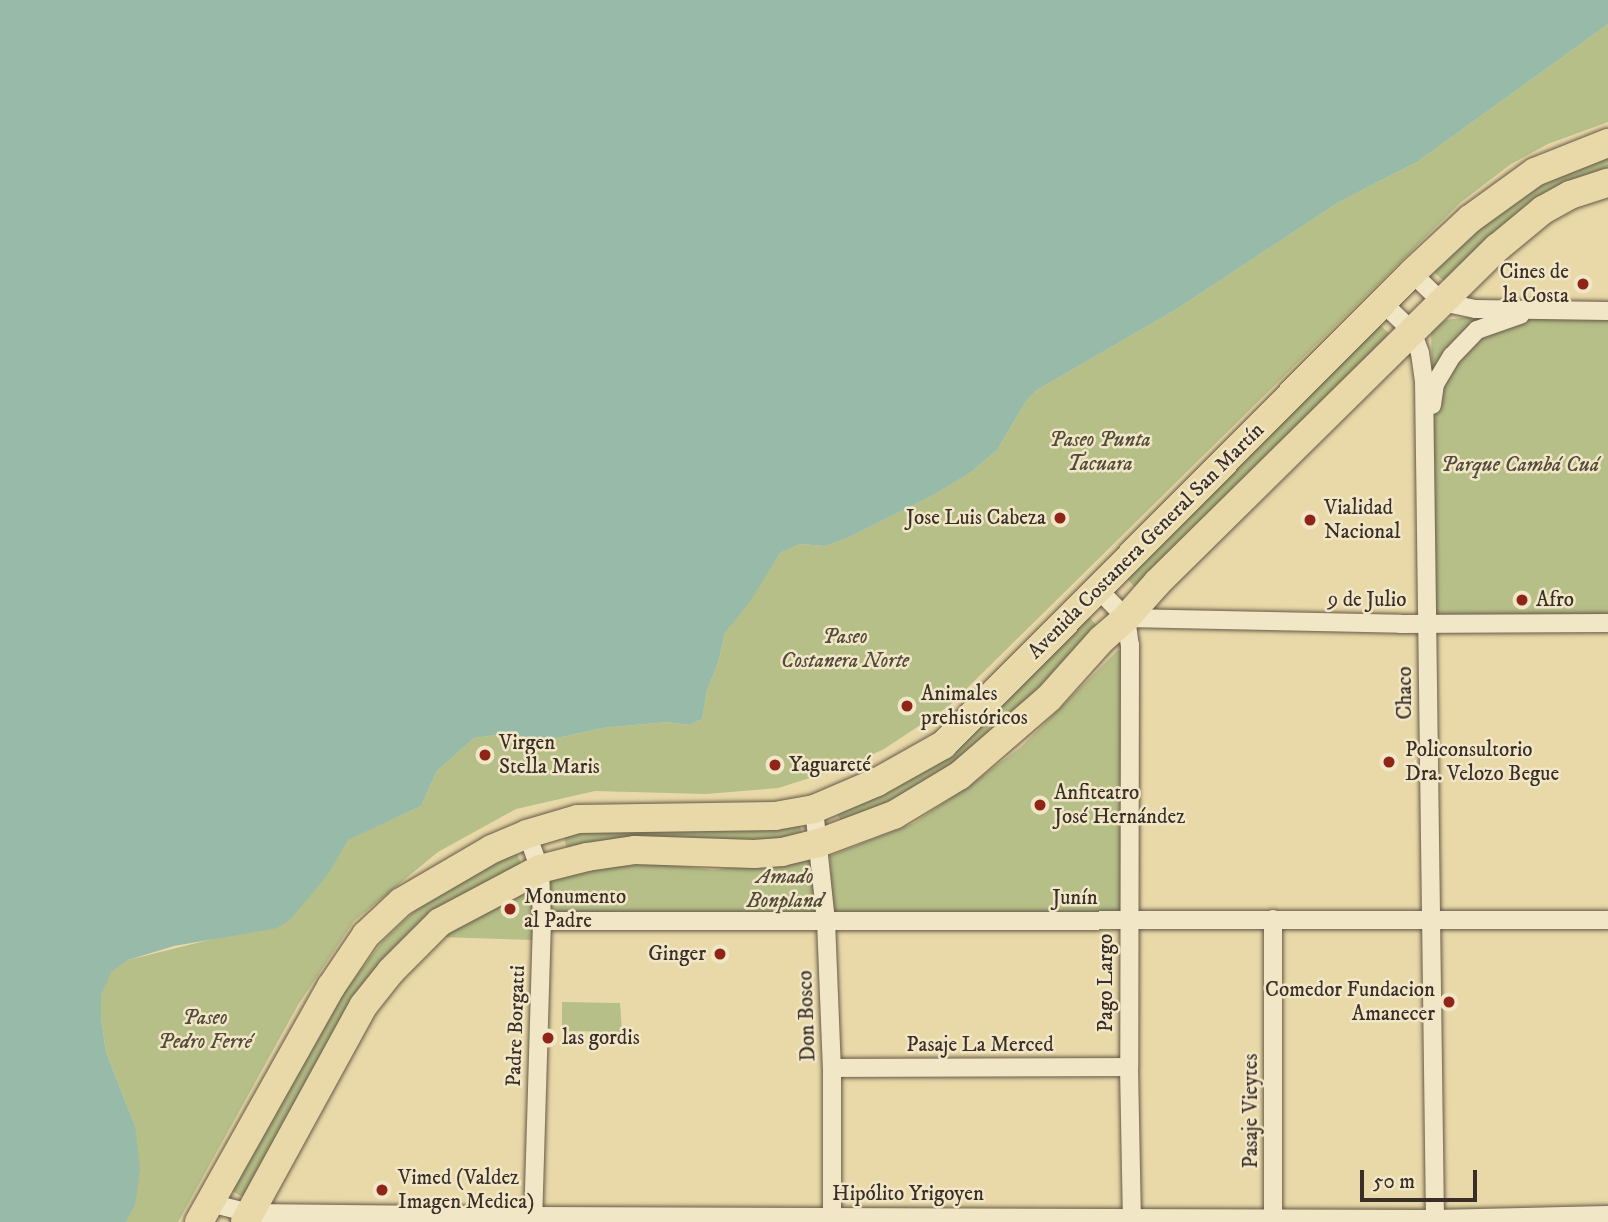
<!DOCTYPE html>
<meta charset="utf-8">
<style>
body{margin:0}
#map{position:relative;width:1608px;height:1222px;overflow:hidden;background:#e9d9a8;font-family:"IM FELL DW Pica",serif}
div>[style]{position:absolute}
.green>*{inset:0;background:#b6bf88}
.water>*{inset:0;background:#97baa9}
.roads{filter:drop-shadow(0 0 2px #665948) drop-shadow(0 0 2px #665948)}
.minor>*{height:18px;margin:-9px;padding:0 9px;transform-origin:9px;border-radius:9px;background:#f1e6c6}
.primary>*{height:28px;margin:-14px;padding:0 14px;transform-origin:14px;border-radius:14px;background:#e9d9a8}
.dots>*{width:19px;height:19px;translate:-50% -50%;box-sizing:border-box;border:4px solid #f1e6c6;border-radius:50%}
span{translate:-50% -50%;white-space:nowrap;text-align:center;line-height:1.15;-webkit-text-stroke:5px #f1e6c6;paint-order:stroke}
.poi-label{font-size:21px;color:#3a2e28}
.right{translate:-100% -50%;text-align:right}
.left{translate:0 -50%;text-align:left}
.park-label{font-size:21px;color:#534b3b;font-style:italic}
.street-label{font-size:21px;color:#3a2e28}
.scale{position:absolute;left:1360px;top:1170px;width:117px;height:32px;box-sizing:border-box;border:4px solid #3a2e28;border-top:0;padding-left:9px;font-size:21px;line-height:24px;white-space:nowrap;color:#3a2e28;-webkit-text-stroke:5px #f1e6c6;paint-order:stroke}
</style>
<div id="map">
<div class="green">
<div style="clip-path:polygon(1608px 24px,1608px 122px,1548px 144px,1511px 164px,1460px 203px,949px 706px,884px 749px,845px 767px,778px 788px,706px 794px,595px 791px,516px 809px,438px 852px,354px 921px,298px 1005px,178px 1222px,126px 1222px,135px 1206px,135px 1126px,106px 1052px,101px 1017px,101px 996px,110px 972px,128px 960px,225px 936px,329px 873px,347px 840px,421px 806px,437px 771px,474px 738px,495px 735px,535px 743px,602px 728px,667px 722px,690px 725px,702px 719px,707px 690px,718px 663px,725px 633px,750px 600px,780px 553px,800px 544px,825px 546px,845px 539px,930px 497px,970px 473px,997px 450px,1026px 401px,1037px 390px,1175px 310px,1339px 202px,1417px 162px)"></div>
<div style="clip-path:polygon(1608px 155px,1608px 174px,1448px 285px,1434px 272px,1490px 217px,1541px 183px)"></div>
<div style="clip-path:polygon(1467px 317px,1498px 317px,1432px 378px,1431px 329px,1446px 320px)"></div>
<div style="clip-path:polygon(1538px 317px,1608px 318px,1608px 614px,1433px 614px,1432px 442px,1436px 400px,1445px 376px,1476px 338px,1516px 320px)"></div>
<div style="clip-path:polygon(1380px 325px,1394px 338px,1138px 590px,1125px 577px)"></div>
<div style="clip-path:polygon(1087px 615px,1099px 628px,985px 742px,895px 801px,841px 823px,836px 808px,887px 785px)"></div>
<div style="clip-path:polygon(1118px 650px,1126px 653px,1124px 915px,833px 917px,830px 856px,914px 823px,973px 783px,1021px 747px)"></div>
<div style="clip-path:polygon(798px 817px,802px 834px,773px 843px,568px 854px,564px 837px,598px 827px,665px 825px,721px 831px,764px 829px)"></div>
<div style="clip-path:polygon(515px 849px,523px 868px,425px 926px,248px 1200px,232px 1191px,343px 993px,383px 941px,423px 903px)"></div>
<div style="clip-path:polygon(812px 856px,816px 916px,546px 915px,546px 873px,642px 862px,714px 870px)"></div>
<div style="clip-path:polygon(527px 886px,534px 890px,533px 940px,439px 937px)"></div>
<div style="clip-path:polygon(562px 1002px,620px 1003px,622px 1032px,562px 1031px)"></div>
</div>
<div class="water">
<div style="clip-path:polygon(0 0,1608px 0,1608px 24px,1417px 162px,1339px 202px,1175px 310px,1037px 390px,1026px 401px,997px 450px,970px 473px,930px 497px,845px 539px,825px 546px,800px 544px,780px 553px,751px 600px,725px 633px,718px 663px,707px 690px,702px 719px,690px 725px,667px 722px,602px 728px,535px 743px,496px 735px,474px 738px,437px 771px,421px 806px,348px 840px,329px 873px,291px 919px,277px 928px,174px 946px,128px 960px,111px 972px,101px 996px,101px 1017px,106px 1052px,135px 1126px,140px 1169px,135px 1206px,126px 1222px,0 1222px)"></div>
</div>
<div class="roads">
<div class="minor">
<div style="left:1412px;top:273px;width:42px;rotate:44deg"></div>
<div style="left:1442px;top:302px;width:34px;rotate:12deg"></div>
<div style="left:1475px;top:309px;width:133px;rotate:0.9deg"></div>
<div style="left:1383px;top:303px;width:40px;rotate:44deg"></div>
<div style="left:1412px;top:331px;width:23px;rotate:70deg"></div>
<div style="left:1420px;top:353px;width:27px;rotate:82deg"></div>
<div style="left:1424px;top:380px;width:842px;rotate:89.25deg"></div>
<div style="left:1432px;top:405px;width:21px;rotate:-82deg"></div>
<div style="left:1435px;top:384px;width:33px;rotate:-59deg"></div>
<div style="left:1452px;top:356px;width:36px;rotate:-46deg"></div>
<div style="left:1477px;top:330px;width:46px;rotate:-19.2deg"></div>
<div style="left:1098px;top:589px;width:40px;rotate:46deg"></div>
<div style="left:1126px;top:618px;width:27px;rotate:82deg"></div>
<div style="left:1130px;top:645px;width:422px;rotate:90.1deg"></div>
<div style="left:1129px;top:1067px;width:155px;rotate:88.9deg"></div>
<div style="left:1126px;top:618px;width:275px;rotate:1.2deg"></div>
<div style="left:1401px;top:624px;width:207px;rotate:-0.3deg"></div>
<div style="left:814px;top:809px;width:113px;rotate:83.9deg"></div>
<div style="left:826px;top:921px;width:147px;rotate:87.7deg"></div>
<div style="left:832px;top:1068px;width:154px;rotate:90deg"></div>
<div style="left:527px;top:834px;width:37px;rotate:70deg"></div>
<div style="left:540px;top:869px;width:52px;rotate:87.8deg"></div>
<div style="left:542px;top:921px;width:301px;rotate:91.7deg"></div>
<div style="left:542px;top:921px;width:1066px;rotate:-0.05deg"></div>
<div style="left:832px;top:1068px;width:297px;rotate:-0.2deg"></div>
<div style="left:210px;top:1203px;width:41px;rotate:14deg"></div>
<div style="left:250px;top:1213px;width:283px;rotate:0.6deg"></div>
<div style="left:533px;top:1216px;width:902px;rotate:0.19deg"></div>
<div style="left:1435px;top:1219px;width:173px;rotate:-1.3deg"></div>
<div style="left:1273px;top:1218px;width:299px;rotate:-90deg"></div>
</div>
<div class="primary">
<div style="left:199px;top:1222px;width:270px;rotate:-60.7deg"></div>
<div style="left:331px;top:987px;width:63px;rotate:-56.1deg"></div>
<div style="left:366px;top:935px;width:48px;rotate:-43.3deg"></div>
<div style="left:401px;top:902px;width:105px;rotate:-30.2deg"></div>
<div style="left:492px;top:849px;width:38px;rotate:-23deg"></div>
<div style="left:527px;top:834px;width:53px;rotate:-16.4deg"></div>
<div style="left:578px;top:819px;width:197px;rotate:-0.9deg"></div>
<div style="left:775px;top:816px;width:40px;rotate:-10deg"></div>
<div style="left:814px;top:809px;width:69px;rotate:-23.2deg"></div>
<div style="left:877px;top:782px;width:76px;rotate:-29.3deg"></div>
<div style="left:943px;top:745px;width:665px;rotate:-45.18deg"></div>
<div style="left:1412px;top:273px;width:79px;rotate:-43deg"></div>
<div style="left:1470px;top:219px;width:80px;rotate:-35.9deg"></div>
<div style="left:1535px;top:172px;width:79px;rotate:-21.7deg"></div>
<div style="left:245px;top:1222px;width:247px;rotate:-61.3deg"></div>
<div style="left:364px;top:1005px;width:43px;rotate:-51.5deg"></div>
<div style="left:391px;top:971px;width:69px;rotate:-45deg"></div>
<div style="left:440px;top:922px;width:113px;rotate:-27.9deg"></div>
<div style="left:540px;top:869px;width:49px;rotate:-14.3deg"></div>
<div style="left:587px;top:857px;width:49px;rotate:-8.3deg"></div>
<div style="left:635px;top:850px;width:119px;rotate:1.9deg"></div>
<div style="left:754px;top:854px;width:28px;rotate:-4deg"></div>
<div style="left:782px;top:852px;width:38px;rotate:-14deg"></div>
<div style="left:819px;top:843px;width:80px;rotate:-20.5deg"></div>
<div style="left:894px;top:815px;width:76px;rotate:-31deg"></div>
<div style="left:959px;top:776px;width:119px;rotate:-40.9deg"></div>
<div style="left:1049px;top:698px;width:79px;rotate:-48.1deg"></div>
<div style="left:1102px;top:639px;width:32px;rotate:-41deg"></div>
<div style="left:1126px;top:618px;width:48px;rotate:-48.4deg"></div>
<div style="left:1158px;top:582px;width:476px;rotate:-44.6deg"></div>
<div style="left:1497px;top:248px;width:60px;rotate:-39.6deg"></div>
<div style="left:1543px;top:210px;width:31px;rotate:-29deg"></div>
<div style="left:1570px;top:195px;width:40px;rotate:-18deg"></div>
</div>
</div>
<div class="dots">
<div style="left:1583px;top:284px;background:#8f2418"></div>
<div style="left:1060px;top:518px;background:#8f2418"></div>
<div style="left:1310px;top:520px;background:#8f2418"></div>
<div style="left:1522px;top:600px;background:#8f2418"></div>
<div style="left:907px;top:706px;background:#8f2418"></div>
<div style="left:485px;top:755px;background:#8f2418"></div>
<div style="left:1389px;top:762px;background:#8f2418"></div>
<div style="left:775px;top:765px;background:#8f2418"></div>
<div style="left:1040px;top:805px;background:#8f2418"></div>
<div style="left:510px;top:909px;background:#8f2418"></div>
<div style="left:720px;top:954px;background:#8f2418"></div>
<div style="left:1449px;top:1002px;background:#8f2418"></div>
<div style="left:548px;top:1038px;background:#8f2418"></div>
<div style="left:382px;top:1190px;background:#8f2418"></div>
</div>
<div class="poi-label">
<span class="right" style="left:1569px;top:284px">Cines de<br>la Costa</span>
<span class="left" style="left:1324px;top:520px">Vialidad<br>Nacional</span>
<span class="right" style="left:1046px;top:518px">Jose Luis Cabeza</span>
<span class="left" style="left:1536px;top:600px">Afro</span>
<span class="left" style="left:921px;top:706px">Animales<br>prehistóricos</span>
<span class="left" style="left:499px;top:755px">Virgen<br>Stella Maris</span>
<span class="left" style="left:1405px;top:762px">Policonsultorio<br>Dra. Velozo Begue</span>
<span class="left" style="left:789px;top:765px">Yaguareté</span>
<span class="left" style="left:1054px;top:805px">Anfiteatro<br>José Hernández</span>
<span class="left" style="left:524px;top:909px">Monumento<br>al Padre</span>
<span class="right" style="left:706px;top:954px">Ginger</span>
<span class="right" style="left:1435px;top:1002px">Comedor Fundacion<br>Amanecer</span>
<span class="left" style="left:562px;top:1038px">las gordis</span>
<span class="left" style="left:398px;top:1190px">Vimed (Valdez<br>Imagen Medica)</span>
</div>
<div class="park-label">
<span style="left:1100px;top:452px">Paseo Punta<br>Tacuara</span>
<span style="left:1520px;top:465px">Parque Cambá Cuá</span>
<span style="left:845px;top:649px">Paseo<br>Costanera Norte</span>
<span style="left:785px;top:889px">Amado<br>Bonpland</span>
<span style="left:205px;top:1030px">Paseo<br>Pedro Ferré</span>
</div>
<div class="street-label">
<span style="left:1146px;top:541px;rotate:-45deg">Avenida Costanera General San Martín</span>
<span style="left:1367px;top:600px">9 de Julio</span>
<span style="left:1405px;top:693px;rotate:-90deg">Chaco</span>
<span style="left:1075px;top:898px">Junín</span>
<span style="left:1106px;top:983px;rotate:-90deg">Pago Largo</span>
<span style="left:807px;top:1016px;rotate:-92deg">Don Bosco</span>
<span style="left:516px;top:1026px;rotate:-88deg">Padre Borgatti</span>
<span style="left:980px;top:1045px">Pasaje La Merced</span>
<span style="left:1251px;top:1111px;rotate:-90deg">Pasaje Vieytes</span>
<span style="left:908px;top:1194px">Hipólito Yrigoyen</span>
</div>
<div class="scale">50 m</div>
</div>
